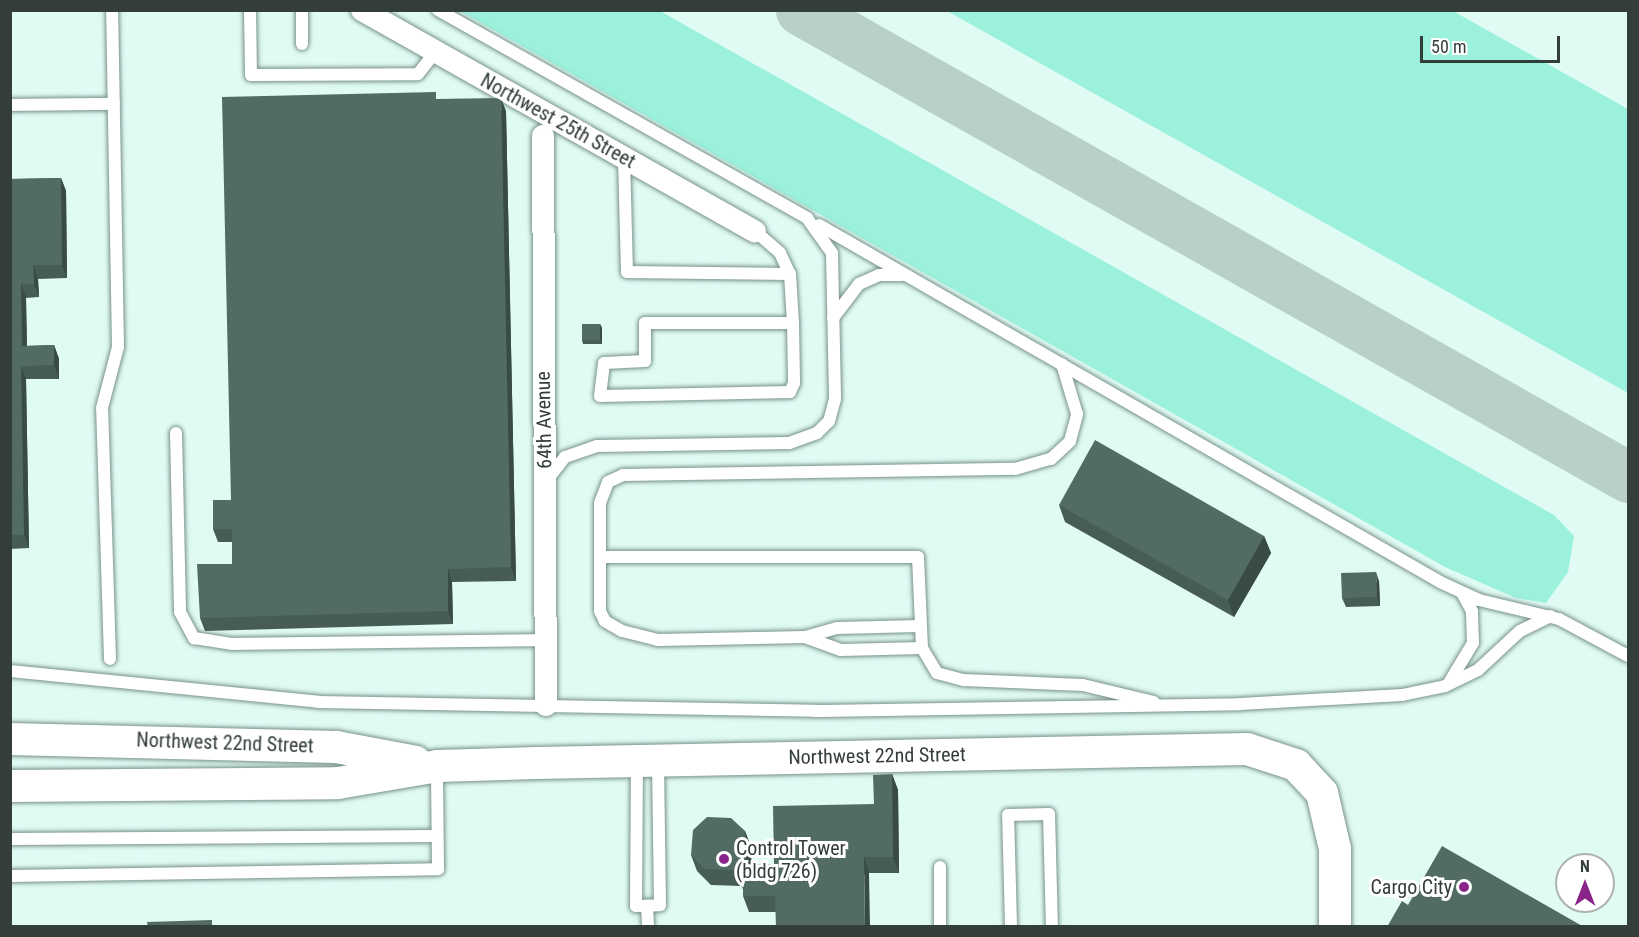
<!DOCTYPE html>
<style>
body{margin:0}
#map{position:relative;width:1639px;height:937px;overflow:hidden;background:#e0fbf4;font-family:"Roboto Condensed",sans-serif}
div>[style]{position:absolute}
.green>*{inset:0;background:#9bf1dc}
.taxiway>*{height:51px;margin:-25.5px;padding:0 25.5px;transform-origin:25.5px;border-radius:25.5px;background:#b9d0ca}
.roads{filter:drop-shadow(0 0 2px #79928b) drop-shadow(0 0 2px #79928b)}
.lane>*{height:12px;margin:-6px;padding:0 6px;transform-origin:6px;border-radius:6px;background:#fff}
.street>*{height:22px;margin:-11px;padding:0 11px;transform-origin:11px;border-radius:11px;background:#fff}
.secondary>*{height:32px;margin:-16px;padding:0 16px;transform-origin:16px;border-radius:16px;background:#fff}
.wall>*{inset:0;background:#475c56}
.shaded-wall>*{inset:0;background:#394b46}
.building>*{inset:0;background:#526b64}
.dots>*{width:16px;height:16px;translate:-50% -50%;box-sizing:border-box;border:3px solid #fff;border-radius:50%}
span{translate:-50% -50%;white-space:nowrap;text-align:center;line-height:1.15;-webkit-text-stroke:6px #fff;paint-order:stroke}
.street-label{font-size:20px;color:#333e3b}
.poi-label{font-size:20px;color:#333e3b}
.left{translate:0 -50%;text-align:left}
.right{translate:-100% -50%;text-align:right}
.frame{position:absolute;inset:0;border:12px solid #333e3b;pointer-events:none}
.north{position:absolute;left:1555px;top:853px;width:60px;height:60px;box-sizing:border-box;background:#fff;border:2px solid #adb2b1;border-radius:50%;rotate:0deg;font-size:16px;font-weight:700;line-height:24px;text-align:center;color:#333e3b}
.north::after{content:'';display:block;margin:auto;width:21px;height:27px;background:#89248b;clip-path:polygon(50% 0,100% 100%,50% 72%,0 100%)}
.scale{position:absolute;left:1420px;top:36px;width:140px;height:27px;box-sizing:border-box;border:3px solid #333e3b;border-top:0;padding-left:8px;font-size:18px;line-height:21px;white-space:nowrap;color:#333e3b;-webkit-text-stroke:4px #fff;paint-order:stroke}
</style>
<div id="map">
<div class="green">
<div style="clip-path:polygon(460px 11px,660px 11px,1554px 515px,1574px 536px,1568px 572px,1546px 603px,1516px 598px,1445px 567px)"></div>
<div style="clip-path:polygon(947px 11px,1453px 11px,1628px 109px,1628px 393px)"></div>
</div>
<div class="taxiway">
<div style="left:801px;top:10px;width:950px;rotate:29.45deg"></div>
</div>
<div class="roads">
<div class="lane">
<div style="left:250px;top:10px;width:65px;rotate:89.1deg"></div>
<div style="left:251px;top:75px;width:167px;rotate:-0.3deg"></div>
<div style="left:418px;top:74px;width:28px;rotate:-52deg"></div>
<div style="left:302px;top:10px;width:34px;rotate:90deg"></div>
<div style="left:438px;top:10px;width:424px;rotate:29.4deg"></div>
<div style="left:807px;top:218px;width:43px;rotate:54.5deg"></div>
<div style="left:832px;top:253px;width:146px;rotate:88.8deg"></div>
<div style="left:835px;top:399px;width:23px;rotate:105deg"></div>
<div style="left:829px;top:421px;width:17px;rotate:135deg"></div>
<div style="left:817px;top:433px;width:30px;rotate:160deg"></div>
<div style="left:789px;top:443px;width:192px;rotate:179.1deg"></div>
<div style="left:597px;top:446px;width:34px;rotate:161deg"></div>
<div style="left:565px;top:457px;width:28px;rotate:128deg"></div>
<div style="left:10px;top:105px;width:104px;rotate:-0.6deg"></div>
<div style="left:624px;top:158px;width:114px;rotate:88.5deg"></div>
<div style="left:627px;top:272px;width:163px;rotate:0.7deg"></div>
<div style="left:819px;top:225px;width:716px;rotate:29.89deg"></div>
<div style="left:1440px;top:582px;width:43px;rotate:24.8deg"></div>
<div style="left:1479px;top:600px;width:82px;rotate:13.4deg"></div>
<div style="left:1559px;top:619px;width:78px;rotate:28.2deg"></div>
<div style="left:755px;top:231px;width:33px;rotate:41deg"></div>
<div style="left:780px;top:253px;width:23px;rotate:65deg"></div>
<div style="left:790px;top:274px;width:49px;rotate:86.5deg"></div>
<div style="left:793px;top:323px;width:60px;rotate:89deg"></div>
<div style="left:794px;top:383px;width:10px;rotate:114deg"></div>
<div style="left:790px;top:392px;width:190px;rotate:178.8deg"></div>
<div style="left:600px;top:396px;width:33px;rotate:-83deg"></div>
<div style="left:604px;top:363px;width:41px;rotate:-2.8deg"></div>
<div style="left:645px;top:361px;width:38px;rotate:-90deg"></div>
<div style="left:645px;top:323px;width:148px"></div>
<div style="left:833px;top:318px;width:43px;rotate:-52.6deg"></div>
<div style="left:859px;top:284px;width:22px;rotate:-24deg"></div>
<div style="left:879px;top:275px;width:23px"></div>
<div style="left:176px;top:433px;width:179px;rotate:88.7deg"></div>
<div style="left:180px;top:612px;width:30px;rotate:62deg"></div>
<div style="left:194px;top:638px;width:38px;rotate:9deg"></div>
<div style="left:232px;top:644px;width:314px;rotate:-0.7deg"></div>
<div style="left:600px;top:557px;width:318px"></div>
<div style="left:918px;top:557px;width:91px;rotate:87.5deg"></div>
<div style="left:922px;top:648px;width:29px;rotate:59deg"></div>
<div style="left:937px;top:673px;width:28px;rotate:15deg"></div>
<div style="left:964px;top:680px;width:119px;rotate:2.4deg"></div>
<div style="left:1083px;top:685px;width:73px;rotate:13.5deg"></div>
<div style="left:919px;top:626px;width:82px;rotate:178.6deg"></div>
<div style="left:837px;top:628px;width:33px;rotate:164deg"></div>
<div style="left:805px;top:637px;width:147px;rotate:178.8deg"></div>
<div style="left:658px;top:640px;width:37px;rotate:-166deg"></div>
<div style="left:622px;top:631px;width:20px;rotate:-150deg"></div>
<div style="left:605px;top:621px;width:11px;rotate:-117deg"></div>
<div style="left:600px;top:611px;width:108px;rotate:-90deg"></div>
<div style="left:600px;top:503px;width:22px;rotate:-69deg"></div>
<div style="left:608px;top:482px;width:17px;rotate:-25deg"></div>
<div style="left:623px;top:475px;width:392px;rotate:-0.9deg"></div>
<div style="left:1015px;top:469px;width:37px;rotate:-16deg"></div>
<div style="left:1051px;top:459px;width:26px;rotate:-43deg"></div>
<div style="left:1070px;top:441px;width:28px;rotate:-75deg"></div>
<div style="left:1077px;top:414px;width:52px;rotate:-106.7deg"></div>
<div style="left:805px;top:637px;width:38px;rotate:20deg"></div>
<div style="left:841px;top:650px;width:81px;rotate:-1.4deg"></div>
<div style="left:110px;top:659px;width:251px;rotate:-91.8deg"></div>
<div style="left:102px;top:408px;width:63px;rotate:-75.3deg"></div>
<div style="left:118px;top:347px;width:337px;rotate:-91deg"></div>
<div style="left:10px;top:671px;width:310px;rotate:5.7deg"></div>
<div style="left:318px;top:702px;width:497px;rotate:1deg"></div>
<div style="left:815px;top:711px;width:425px;rotate:-0.9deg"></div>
<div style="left:1240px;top:704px;width:162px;rotate:-3.2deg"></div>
<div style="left:1402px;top:695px;width:44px;rotate:-11.8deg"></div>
<div style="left:1445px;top:686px;width:37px;rotate:-26deg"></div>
<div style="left:1478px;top:670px;width:57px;rotate:-42.9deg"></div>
<div style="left:1520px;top:631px;width:34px;rotate:-26deg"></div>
<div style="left:1450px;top:681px;width:44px;rotate:-58.8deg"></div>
<div style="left:1473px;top:643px;width:32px;rotate:-92deg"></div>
<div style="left:1472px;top:611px;width:21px;rotate:-119deg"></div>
<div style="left:637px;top:762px;width:144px;rotate:90.4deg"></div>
<div style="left:636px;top:906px;width:24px;rotate:-2deg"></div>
<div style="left:660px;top:905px;width:144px;rotate:-90.8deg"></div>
<div style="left:10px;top:839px;width:427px;rotate:-0.4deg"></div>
<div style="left:940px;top:867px;width:59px;rotate:90deg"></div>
<div style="left:10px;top:876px;width:428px;rotate:-0.9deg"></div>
<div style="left:438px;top:869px;width:102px;rotate:-90.6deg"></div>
<div style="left:647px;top:906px;width:20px;rotate:87deg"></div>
<div style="left:1011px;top:926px;width:111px;rotate:-91.5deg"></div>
<div style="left:1008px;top:815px;width:41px;rotate:-1.4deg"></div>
<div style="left:1049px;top:814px;width:112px;rotate:88.5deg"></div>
</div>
<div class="street">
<div style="left:362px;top:10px;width:451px;rotate:29.4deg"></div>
<div style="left:543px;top:136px;width:569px;rotate:89.7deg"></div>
</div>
<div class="secondary">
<div style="left:10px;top:739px;width:326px;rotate:1.4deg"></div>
<div style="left:336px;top:747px;width:81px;rotate:10.6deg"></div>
<div style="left:10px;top:786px;width:328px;rotate:-0.5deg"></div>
<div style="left:338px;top:783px;width:100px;rotate:-9.7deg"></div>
<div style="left:437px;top:766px;width:100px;rotate:-1.7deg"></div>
<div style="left:537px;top:763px;width:710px;rotate:-1.13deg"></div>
<div style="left:1247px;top:749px;width:52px;rotate:18.1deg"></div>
<div style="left:1296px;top:765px;width:38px;rotate:47deg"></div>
<div style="left:1322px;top:793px;width:57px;rotate:76.9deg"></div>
<div style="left:1335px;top:849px;width:77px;rotate:90deg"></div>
</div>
</div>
<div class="wall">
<div style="clip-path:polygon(438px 99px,506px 111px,516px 581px,452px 582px,453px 624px,205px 631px,200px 618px,232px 564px,232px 542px,218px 542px,213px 529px,231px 500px)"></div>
<div style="clip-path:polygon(61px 178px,66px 191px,67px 278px,38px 279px,39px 297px,26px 298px,27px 346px,54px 345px,59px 359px,59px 379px,26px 379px,29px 548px,10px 549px,10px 179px)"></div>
<div style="clip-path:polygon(600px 324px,602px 328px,602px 344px,583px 344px,582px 340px)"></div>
<div style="clip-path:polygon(1059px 505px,1264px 536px,1271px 553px,1234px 617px,1065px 522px)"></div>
<div style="clip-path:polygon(1379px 581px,1380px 606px,1346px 607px,1342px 598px)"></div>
<div style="clip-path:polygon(892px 774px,898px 790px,899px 873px,869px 873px,776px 912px,749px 912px,743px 896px,743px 889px,741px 886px,711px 885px,697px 871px,691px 855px,745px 831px,751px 847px,751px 864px,774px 864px,874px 804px)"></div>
</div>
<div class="shaded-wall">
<div style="clip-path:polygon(501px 98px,506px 111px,516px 581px,511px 567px)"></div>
<div style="clip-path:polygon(61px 178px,66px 191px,67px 278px,62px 265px)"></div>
<div style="clip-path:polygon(33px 265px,38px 279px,39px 297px,34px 284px)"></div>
<div style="clip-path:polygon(21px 284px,26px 298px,27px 359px,22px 346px)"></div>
<div style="clip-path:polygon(600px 324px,602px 328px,602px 344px,600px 340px)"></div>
<div style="clip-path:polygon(54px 345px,59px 359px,59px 379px,54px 365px)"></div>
<div style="clip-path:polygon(21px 366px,26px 379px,29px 548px,24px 535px)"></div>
<div style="clip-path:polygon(1264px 536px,1271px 553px,1234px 617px,1228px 600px)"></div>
<div style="clip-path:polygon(448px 569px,452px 582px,453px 624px,448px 611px)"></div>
<div style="clip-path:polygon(1376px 572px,1379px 581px,1380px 606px,1377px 597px)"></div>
<div style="clip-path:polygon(892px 774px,898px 790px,899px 873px,893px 857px)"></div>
<div style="clip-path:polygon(745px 831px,751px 847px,752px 880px,746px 864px)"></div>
<div style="clip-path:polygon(864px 857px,869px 873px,870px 927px,865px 927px)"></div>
</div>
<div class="building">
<div style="clip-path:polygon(436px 92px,436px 99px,501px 98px,511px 567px,448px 569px,448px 611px,200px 618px,197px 564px,232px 564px,232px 529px,213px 529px,213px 500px,231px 500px,222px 97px)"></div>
<div style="clip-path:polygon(61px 178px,62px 265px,33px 265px,34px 284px,21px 284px,22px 346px,54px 345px,54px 365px,21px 366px,24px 535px,10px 535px,10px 179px)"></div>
<div style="clip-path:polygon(582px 324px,600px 324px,600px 340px,582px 340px)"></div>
<div style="clip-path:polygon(1095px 440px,1264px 536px,1228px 600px,1059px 505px)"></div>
<div style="clip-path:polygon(1376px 572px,1377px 597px,1342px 598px,1341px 573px)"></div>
<div style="clip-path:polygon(892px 774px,893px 857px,864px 857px,865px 927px,776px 927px,775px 896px,743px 896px,743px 880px,735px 870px,705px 869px,691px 855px,693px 830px,707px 817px,731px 818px,745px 831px,746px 864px,774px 864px,773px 806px,874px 804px,873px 775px)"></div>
<div style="clip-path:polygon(1442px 846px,1584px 927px,1387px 927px,1402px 901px,1408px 905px)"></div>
<div style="clip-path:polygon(212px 920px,212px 927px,148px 927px,147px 922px)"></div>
</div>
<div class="dots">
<div style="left:724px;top:859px;background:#89248b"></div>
<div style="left:1464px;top:887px;background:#89248b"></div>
</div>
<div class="street-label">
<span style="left:558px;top:121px;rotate:29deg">Northwest 25th Street</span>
<span style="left:544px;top:420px;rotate:-91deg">64th Avenue</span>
<span style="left:225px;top:743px;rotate:2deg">Northwest 22nd Street</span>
<span style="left:877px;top:756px;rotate:-1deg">Northwest 22nd Street</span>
</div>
<div class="poi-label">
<span class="left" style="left:736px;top:860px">Control Tower<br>(bldg 726)</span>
<span class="right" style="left:1452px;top:887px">Cargo City</span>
</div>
<div class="frame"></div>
<div class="north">N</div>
<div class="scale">50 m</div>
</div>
